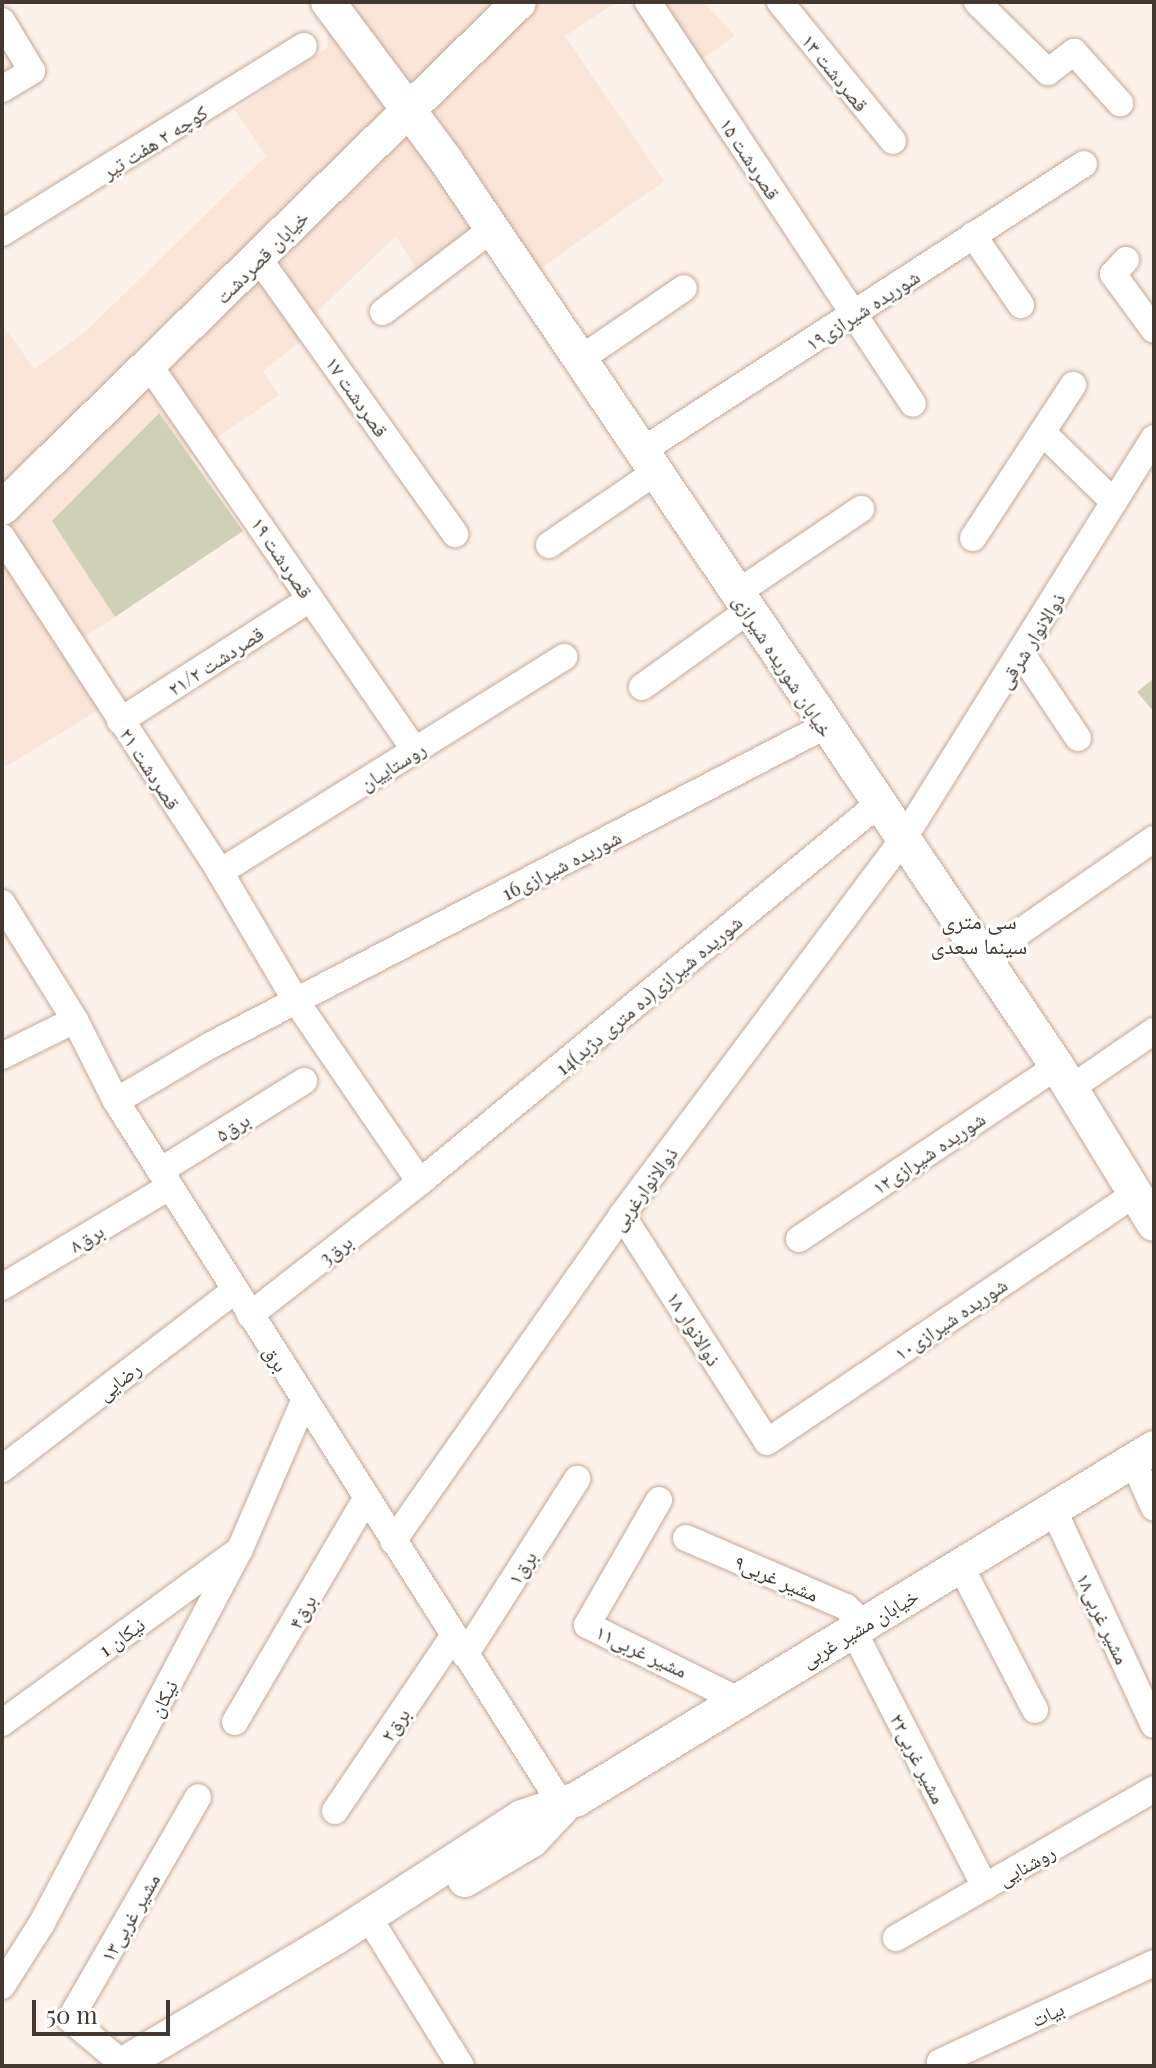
<!DOCTYPE html>
<meta charset="utf-8">
<style>
body{margin:0}
#map{position:relative;width:1156px;height:2068px;overflow:hidden;background:#fdf2eb;font-family:"Playfair Display","Noto Naskh Arabic",serif}
div>[style]{position:absolute}
.built>*{inset:0;background:#fae5d8}
.green>*{inset:0;background:#ced1b6}
.roads{filter:drop-shadow(0 0 2px #c3a999) drop-shadow(0 0 2px #c3a999)}
.minor>*{height:26px;margin:-13px;padding:0 13px;transform-origin:13px;border-radius:13px;background:#fff}
.major>*{height:34px;margin:-17px;padding:0 17px;transform-origin:17px;border-radius:17px;background:#fff}
span{translate:-50% -50%;white-space:nowrap;text-align:center;line-height:1.15;-webkit-text-stroke:6px #fff;paint-order:stroke}
.street-label{font-size:20px;color:#433831}
.neighbourhood-label{font-size:22px;color:#433831}
.frame{position:absolute;inset:0;border:4px solid #433831;pointer-events:none}
.scale{position:absolute;left:32px;top:2000px;width:138px;height:36px;box-sizing:border-box;border:4px solid #433831;border-top:0;padding-left:10px;font-size:24px;line-height:28px;white-space:nowrap;color:#433831;-webkit-text-stroke:6px #fff;paint-order:stroke}
</style>
<div id="map">
<div class="built">
<div style="clip-path:polygon(327px 2px,617px 2px,565px 36px,664px 181px,523px 281px,488px 233px,423px 280px,396px 236px,302px 326px,309px 335px,263px 371px,279px 395px,190px 456px,158px 413px,53px 521px,115px 617px,71px 646px,110px 703px,2px 769px,2px 323px,34px 369px,85px 332px,266px 156px,235px 110px,328px 47px)"></div>
<div style="clip-path:polygon(634px 2px,704px 2px,735px 36px,683px 72px)"></div>
</div>
<div class="green">
<div style="clip-path:polygon(159px 413px,243px 531px,115px 617px,52px 521px)"></div>
<div style="clip-path:polygon(1154px 678px,1154px 712px,1137px 692px)"></div>
</div>
<div class="roads">
<div class="minor">
<div style="left:648px;top:2px;width:481px;rotate:56.6deg"></div>
<div style="left:780px;top:2px;width:179px;rotate:50.9deg"></div>
<div style="left:977px;top:2px;width:100px;rotate:44.6deg"></div>
<div style="left:1048px;top:72px;width:33px;rotate:-38deg"></div>
<div style="left:1074px;top:52px;width:69px;rotate:48deg"></div>
<div style="left:2px;top:21px;width:58px;rotate:59deg"></div>
<div style="left:32px;top:71px;width:35px;rotate:149deg"></div>
<div style="left:2px;top:233px;width:355px;rotate:-31.8deg"></div>
<div style="left:973px;top:235px;width:85px;rotate:55.6deg"></div>
<div style="left:259px;top:259px;width:338px;rotate:54.5deg"></div>
<div style="left:1126px;top:260px;width:19px;rotate:133deg"></div>
<div style="left:1113px;top:274px;width:69px;rotate:53.8deg"></div>
<div style="left:383px;top:312px;width:137px;rotate:-37.3deg"></div>
<div style="left:579px;top:360px;width:127px;rotate:-34.4deg"></div>
<div style="left:149px;top:365px;width:468px;rotate:55.4deg"></div>
<div style="left:1045px;top:435px;width:96px;rotate:44.2deg"></div>
<div style="left:640px;top:452px;width:529px;rotate:-32.97deg"></div>
<div style="left:2px;top:537px;width:400px;rotate:56.9deg"></div>
<div style="left:220px;top:872px;width:150px;rotate:59.5deg"></div>
<div style="left:296px;top:1001px;width:219px;rotate:55.6deg"></div>
<div style="left:973px;top:538px;width:183px;rotate:-56.8deg"></div>
<div style="left:549px;top:545px;width:127px;rotate:-34.4deg"></div>
<div style="left:737px;top:593px;width:150px;rotate:-34.1deg"></div>
<div style="left:1022px;top:654px;width:101px;rotate:56.3deg"></div>
<div style="left:642px;top:687px;width:132px;rotate:-35.7deg"></div>
<div style="left:120px;top:721px;width:226px;rotate:-32.7deg"></div>
<div style="left:220px;top:872px;width:406px;rotate:-32deg"></div>
<div style="left:2px;top:903px;width:138px;rotate:58deg"></div>
<div style="left:75px;top:1020px;width:91px;rotate:63.2deg"></div>
<div style="left:116px;top:1101px;width:836px;rotate:57.66deg"></div>
<div style="left:984px;top:957px;width:207px;rotate:-34.8deg"></div>
<div style="left:2px;top:1056px;width:81px;rotate:-26.3deg"></div>
<div style="left:1071px;top:1088px;width:101px;rotate:-34.5deg"></div>
<div style="left:116px;top:1101px;width:110px;rotate:-30.5deg"></div>
<div style="left:211px;top:1045px;width:692px;rotate:-27.45deg"></div>
<div style="left:160px;top:1171px;width:170px;rotate:-32deg"></div>
<div style="left:622px;top:1215px;width:269px;rotate:57.4deg"></div>
<div style="left:767px;top:1442px;width:443px;rotate:-34deg"></div>
<div style="left:799px;top:1239px;width:311px;rotate:-33.8deg"></div>
<div style="left:2px;top:1287px;width:195px;rotate:-30.9deg"></div>
<div style="left:250px;top:1315px;width:216px;rotate:-38deg"></div>
<div style="left:420px;top:1182px;width:592px;rotate:-39.52deg"></div>
<div style="left:1133px;top:1461px;width:51px;rotate:65.9deg"></div>
<div style="left:2px;top:1469px;width:294px;rotate:-37.5deg"></div>
<div style="left:659px;top:1500px;width:144px;rotate:119.9deg"></div>
<div style="left:587px;top:1625px;width:169px;rotate:26.4deg"></div>
<div style="left:1054px;top:1511px;width:236px;rotate:65deg"></div>
<div style="left:686px;top:1538px;width:174px;rotate:23.3deg"></div>
<div style="left:846px;top:1607px;width:25px;rotate:43deg"></div>
<div style="left:393px;top:1541px;width:398px;rotate:-54.9deg"></div>
<div style="left:622px;top:1215px;width:467px;rotate:-53.2deg"></div>
<div style="left:902px;top:841px;width:475px;rotate:-58deg"></div>
<div style="left:961px;top:1567px;width:161px;rotate:62.6deg"></div>
<div style="left:853px;top:1630px;width:289px;rotate:62.8deg"></div>
<div style="left:465px;top:1655px;width:209px;rotate:-57.5deg"></div>
<div style="left:235px;top:1722px;width:259px;rotate:-59.6deg"></div>
<div style="left:2px;top:1723px;width:288px;rotate:-36.1deg"></div>
<div style="left:335px;top:1811px;width:210px;rotate:-55.9deg"></div>
<div style="left:377px;top:1931px;width:159px;rotate:58.1deg"></div>
<div style="left:896px;top:1938px;width:298px;rotate:-30deg"></div>
<div style="left:2px;top:1986px;width:75px;rotate:-57.6deg"></div>
<div style="left:42px;top:1923px;width:423px;rotate:-62.1deg"></div>
<div style="left:240px;top:1549px;width:161px;rotate:-66.6deg"></div>
<div style="left:123px;top:2064px;width:70px;rotate:-139.7deg"></div>
<div style="left:70px;top:2019px;width:256px;rotate:-60deg"></div>
<div style="left:942px;top:2066px;width:4px;rotate:-117deg"></div>
<div style="left:940px;top:2062px;width:236px;rotate:-24.8deg"></div>
</div>
<div class="major">
<div style="left:328px;top:2px;width:196px;rotate:53.3deg"></div>
<div style="left:445px;top:159px;width:1094px;rotate:55.99deg"></div>
<div style="left:1057px;top:1066px;width:185px;rotate:58.5deg"></div>
<div style="left:2px;top:508px;width:723px;rotate:-44.38deg"></div>
<div style="left:465px;top:1880px;width:78px;rotate:-30.8deg"></div>
<div style="left:532px;top:1840px;width:45px;rotate:-46.8deg"></div>
<div style="left:120px;top:2066px;width:250px;rotate:-30.8deg"></div>
<div style="left:335px;top:1938px;width:223px;rotate:-32.9deg"></div>
<div style="left:522px;top:1817px;width:58px;rotate:-18.1deg"></div>
<div style="left:577px;top:1799px;width:675px;rotate:-31.31deg"></div>
</div>
</div>
<div class="street-label">
<span style="left:836px;top:72px;rotate:51deg">قصردشت ۱۳</span>
<span style="left:154px;top:141px;rotate:-32deg">کوچه ۲ هفت تیر</span>
<span style="left:751px;top:158px;rotate:57deg">قصردشت ۱۵</span>
<span style="left:261px;top:256px;rotate:-45deg">خیابان قصردشت</span>
<span style="left:862px;top:309px;rotate:-33deg">شوریده شیرازی۱۹</span>
<span style="left:358px;top:396px;rotate:55deg">قصردشت ۱۷</span>
<span style="left:283px;top:557px;rotate:56deg">قصردشت ۱۹</span>
<span style="left:1030px;top:640px;rotate:-58deg">ذوالانوار شرقی</span>
<span style="left:215px;top:660px;rotate:-33deg">قصردشت ۲۱/۲</span>
<span style="left:784px;top:665px;rotate:57deg">خیابان شوریده شیرازی</span>
<span style="left:392px;top:765px;rotate:-32deg">روستاییان</span>
<span style="left:151px;top:768px;rotate:57deg">قصردشت ۲۱</span>
<span style="left:561px;top:864px;rotate:-27deg">شوریده شیرازی16</span>
<span style="left:648px;top:994px;rotate:-40deg">14شوریده شیرازی(ده متری دژبد)</span>
<span style="left:232px;top:1126px;rotate:-32deg">برق۵</span>
<span style="left:928px;top:1152px;rotate:-34deg">شوریده شیرازی۱۲</span>
<span style="left:643px;top:1188px;rotate:-54deg">ذوالانوارغربی</span>
<span style="left:86px;top:1237px;rotate:-31deg">برق۸</span>
<span style="left:335px;top:1249px;rotate:-38deg">3برق</span>
<span style="left:950px;top:1318px;rotate:-34deg">۱۰شوریده شیرازی</span>
<span style="left:695px;top:1328px;rotate:58deg">ذوالانوار ۱۸</span>
<span style="left:277px;top:1358px;rotate:58deg">برق</span>
<span style="left:118px;top:1380px;rotate:-38deg">رضایی</span>
<span style="left:521px;top:1567px;rotate:-58deg">برق۱</span>
<span style="left:777px;top:1577px;rotate:23deg">مشیر غربی۹</span>
<span style="left:301px;top:1611px;rotate:-60deg">برق۴</span>
<span style="left:1104px;top:1618px;rotate:65deg">مشیر غربی۱۸</span>
<span style="left:859px;top:1627px;rotate:-31deg">خیابان مشیر غربی</span>
<span style="left:121px;top:1636px;rotate:-36deg">نیکان 1</span>
<span style="left:642px;top:1650px;rotate:25deg">مشیر غربی۱۱</span>
<span style="left:162px;top:1698px;rotate:-62deg">نیکان</span>
<span style="left:394px;top:1724px;rotate:-56deg">برق۲</span>
<span style="left:919px;top:1758px;rotate:63deg">مشیر غربی۲۲</span>
<span style="left:1026px;top:1864px;rotate:-29deg">روشنایی</span>
<span style="left:129px;top:1917px;rotate:-60deg">مشیر غربی۱۳</span>
<span style="left:1047px;top:2013px;rotate:-25deg">بیات</span>
</div>
<div class="neighbourhood-label">
<span style="left:979px;top:933px">سی متری<br>سینما سعدی</span>
</div>
<div class="frame"></div>
<div class="scale">50 m</div>
</div>
